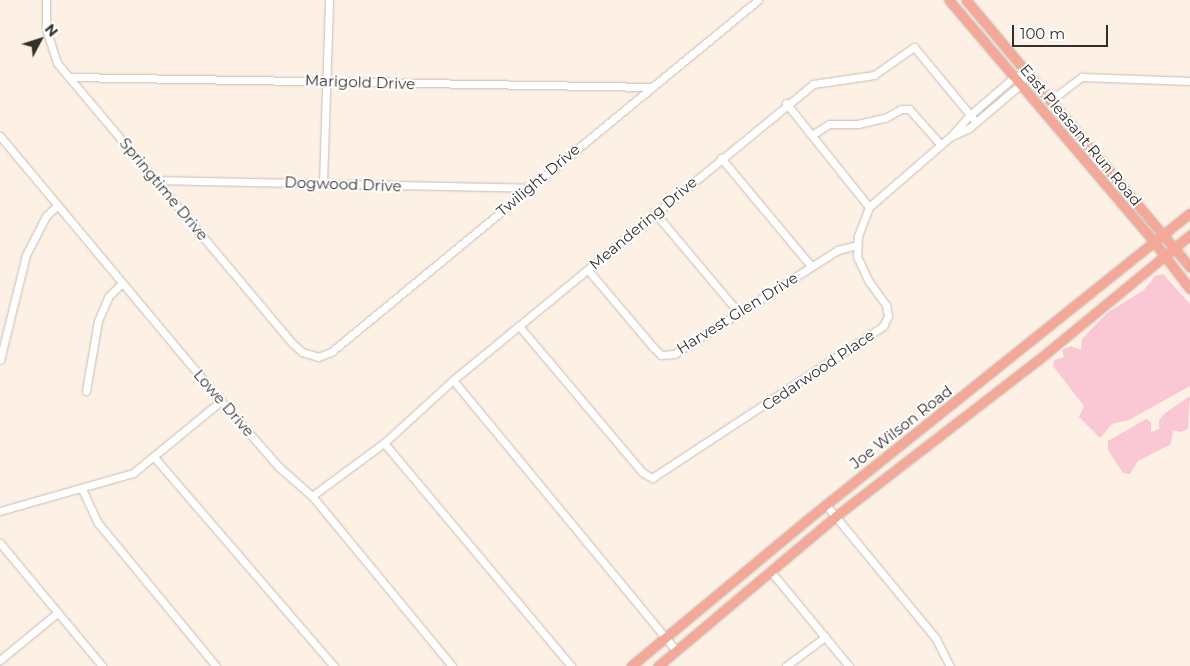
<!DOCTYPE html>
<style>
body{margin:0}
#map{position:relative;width:1190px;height:666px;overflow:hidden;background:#fdf1e6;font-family:Montserrat,sans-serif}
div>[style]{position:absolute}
.green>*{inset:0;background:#fac8d4}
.roads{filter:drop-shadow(0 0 1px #c9bdb2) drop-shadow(0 0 1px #c9bdb2)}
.minor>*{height:7px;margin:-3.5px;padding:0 3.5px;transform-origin:3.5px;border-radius:3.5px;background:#fff}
.major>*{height:9px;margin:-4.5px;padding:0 4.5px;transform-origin:4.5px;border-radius:4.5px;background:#f4a899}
span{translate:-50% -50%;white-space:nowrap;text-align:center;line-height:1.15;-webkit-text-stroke:4px #fff;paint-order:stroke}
.street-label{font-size:15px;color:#342f2b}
.north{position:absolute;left:15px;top:15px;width:50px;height:50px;-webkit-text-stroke:4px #fff;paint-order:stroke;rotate:50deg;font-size:14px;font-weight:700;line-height:20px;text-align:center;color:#342f2b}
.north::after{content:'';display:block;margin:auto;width:18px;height:22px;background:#342f2b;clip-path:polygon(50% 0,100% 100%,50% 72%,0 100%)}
.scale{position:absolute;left:1012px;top:25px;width:96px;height:22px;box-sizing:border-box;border:2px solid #342f2b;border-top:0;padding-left:6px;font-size:15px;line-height:18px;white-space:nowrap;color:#342f2b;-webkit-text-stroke:4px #fff;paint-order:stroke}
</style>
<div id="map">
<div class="green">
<div style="clip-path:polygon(1163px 274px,1190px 304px,1190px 386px,1129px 420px,1112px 424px,1100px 438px,1079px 417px,1084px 406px,1053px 366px,1054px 360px,1064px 357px,1062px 350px,1071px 346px,1081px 350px,1082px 339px,1107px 313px,1144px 290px,1155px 276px)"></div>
<div style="clip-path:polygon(1190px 396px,1188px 429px,1180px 432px,1173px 430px,1171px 444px,1138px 461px,1130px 474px,1123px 473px,1108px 450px,1108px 441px,1146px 419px,1151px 422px,1151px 432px,1159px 429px,1159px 420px,1165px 413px)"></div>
</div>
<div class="roads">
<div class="minor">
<div style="left:46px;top:0;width:29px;rotate:90deg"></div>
<div style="left:46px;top:29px;width:36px;rotate:72deg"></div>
<div style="left:57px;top:63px;width:366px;rotate:50deg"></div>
<div style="left:292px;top:343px;width:13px;rotate:42deg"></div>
<div style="left:302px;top:352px;width:17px;rotate:17deg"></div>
<div style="left:318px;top:357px;width:14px;rotate:-21deg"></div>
<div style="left:331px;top:352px;width:553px;rotate:-39.5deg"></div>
<div style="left:69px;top:77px;width:582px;rotate:0.98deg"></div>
<div style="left:1051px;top:100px;width:39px;rotate:-37deg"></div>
<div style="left:1082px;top:77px;width:108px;rotate:2.1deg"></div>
<div style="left:786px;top:103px;width:133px;rotate:51.4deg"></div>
<div style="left:812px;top:135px;width:20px;rotate:-33deg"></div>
<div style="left:829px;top:124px;width:29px"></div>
<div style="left:858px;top:124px;width:28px;rotate:-13deg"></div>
<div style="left:885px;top:118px;width:18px;rotate:-29deg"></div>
<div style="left:901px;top:109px;width:8px"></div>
<div style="left:909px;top:109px;width:48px;rotate:48.4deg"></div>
<div style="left:0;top:136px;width:345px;rotate:50.2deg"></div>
<div style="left:221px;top:401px;width:88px;rotate:48.7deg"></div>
<div style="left:279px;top:467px;width:44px;rotate:41.3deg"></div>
<div style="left:312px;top:496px;width:220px;rotate:50.5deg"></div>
<div style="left:952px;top:136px;width:19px;rotate:-25deg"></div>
<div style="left:969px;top:128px;width:68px;rotate:-40.2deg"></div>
<div style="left:1021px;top:84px;width:13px;rotate:-63deg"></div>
<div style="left:721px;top:158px;width:141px;rotate:50.2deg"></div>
<div style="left:157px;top:180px;width:369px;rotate:1.2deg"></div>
<div style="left:323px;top:183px;width:183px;rotate:-88.1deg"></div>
<div style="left:655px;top:213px;width:131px;rotate:50deg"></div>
<div style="left:588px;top:270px;width:101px;rotate:49.8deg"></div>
<div style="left:653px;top:347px;width:11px;rotate:45deg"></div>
<div style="left:661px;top:355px;width:13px;rotate:-4deg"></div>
<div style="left:674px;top:354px;width:194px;rotate:-32.4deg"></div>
<div style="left:838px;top:250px;width:20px;rotate:-15deg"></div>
<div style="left:519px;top:326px;width:191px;rotate:49.9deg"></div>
<div style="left:642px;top:472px;width:12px;rotate:31deg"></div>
<div style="left:652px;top:478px;width:277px;rotate:-33.3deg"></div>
<div style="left:883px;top:326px;width:11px;rotate:-63deg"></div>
<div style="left:888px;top:316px;width:11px;rotate:-100deg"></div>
<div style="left:886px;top:305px;width:29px;rotate:-126deg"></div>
<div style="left:869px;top:282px;width:29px;rotate:-115deg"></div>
<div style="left:857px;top:256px;width:20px;rotate:-87deg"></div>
<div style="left:858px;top:236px;width:31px;rotate:-69deg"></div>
<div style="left:869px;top:207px;width:108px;rotate:-40.9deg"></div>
<div style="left:951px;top:136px;width:28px;rotate:-48deg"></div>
<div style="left:970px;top:115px;width:58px;rotate:-40.8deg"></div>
<div style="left:1014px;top:77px;width:14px;rotate:-21deg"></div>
<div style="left:0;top:360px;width:108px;rotate:-76.1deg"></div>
<div style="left:26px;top:255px;width:44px;rotate:-62.9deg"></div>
<div style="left:46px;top:216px;width:16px;rotate:-43deg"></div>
<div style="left:453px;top:380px;width:351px;rotate:50.5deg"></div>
<div style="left:86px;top:391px;width:71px;rotate:-80.3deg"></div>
<div style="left:98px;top:321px;width:26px;rotate:-67deg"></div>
<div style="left:108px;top:297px;width:20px;rotate:-45deg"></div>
<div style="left:384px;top:443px;width:291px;rotate:50deg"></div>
<div style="left:154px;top:457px;width:276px;rotate:49.3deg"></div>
<div style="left:82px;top:489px;width:38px;rotate:65deg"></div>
<div style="left:98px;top:523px;width:185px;rotate:50.5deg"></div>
<div style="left:312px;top:496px;width:89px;rotate:-36.4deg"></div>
<div style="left:384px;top:443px;width:93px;rotate:-42.4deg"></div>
<div style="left:453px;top:380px;width:466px;rotate:-39.4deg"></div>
<div style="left:813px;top:84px;width:62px;rotate:-8.4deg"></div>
<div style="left:874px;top:75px;width:49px;rotate:-35deg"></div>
<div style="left:914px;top:47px;width:97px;rotate:50.4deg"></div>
<div style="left:826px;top:505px;width:171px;rotate:50.5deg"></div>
<div style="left:935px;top:637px;width:33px;rotate:63deg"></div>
<div style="left:0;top:511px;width:138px;rotate:-15.9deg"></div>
<div style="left:133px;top:473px;width:114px;rotate:-39.3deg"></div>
<div style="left:0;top:543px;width:160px;rotate:50.3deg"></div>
<div style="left:772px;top:573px;width:121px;rotate:50.4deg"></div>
<div style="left:0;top:660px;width:74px;rotate:-39.5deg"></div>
<div style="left:786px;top:666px;width:49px;rotate:-36.6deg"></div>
</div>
<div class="major">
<div style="left:949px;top:0;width:317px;rotate:49.7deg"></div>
<div style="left:1154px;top:242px;width:59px;rotate:52.5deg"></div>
<div style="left:966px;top:0;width:349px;rotate:50deg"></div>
<div style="left:631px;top:666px;width:230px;rotate:-39.7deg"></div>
<div style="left:808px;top:519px;width:489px;rotate:-38.7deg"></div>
<div style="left:658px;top:666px;width:233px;rotate:-40.1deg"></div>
<div style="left:836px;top:516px;width:255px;rotate:-37.7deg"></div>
<div style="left:1038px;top:360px;width:197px;rotate:-39.4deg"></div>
</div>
</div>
<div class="street-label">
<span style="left:360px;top:82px;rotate:2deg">Marigold Drive</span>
<span style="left:1081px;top:135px;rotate:50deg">East Pleasant Run Road</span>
<span style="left:538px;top:180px;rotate:-40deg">Twilight Drive</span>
<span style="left:343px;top:184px;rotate:2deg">Dogwood Drive</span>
<span style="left:164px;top:189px;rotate:50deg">Springtime Drive</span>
<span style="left:643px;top:223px;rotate:-40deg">Meandering Drive</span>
<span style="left:737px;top:313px;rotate:-32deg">Harvest Glen Drive</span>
<span style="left:818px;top:370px;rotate:-34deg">Cedarwood Place</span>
<span style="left:224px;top:403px;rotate:49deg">Lowe Drive</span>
<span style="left:901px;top:427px;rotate:-38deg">Joe Wilson Road</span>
</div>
<div class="north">N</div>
<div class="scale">100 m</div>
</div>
